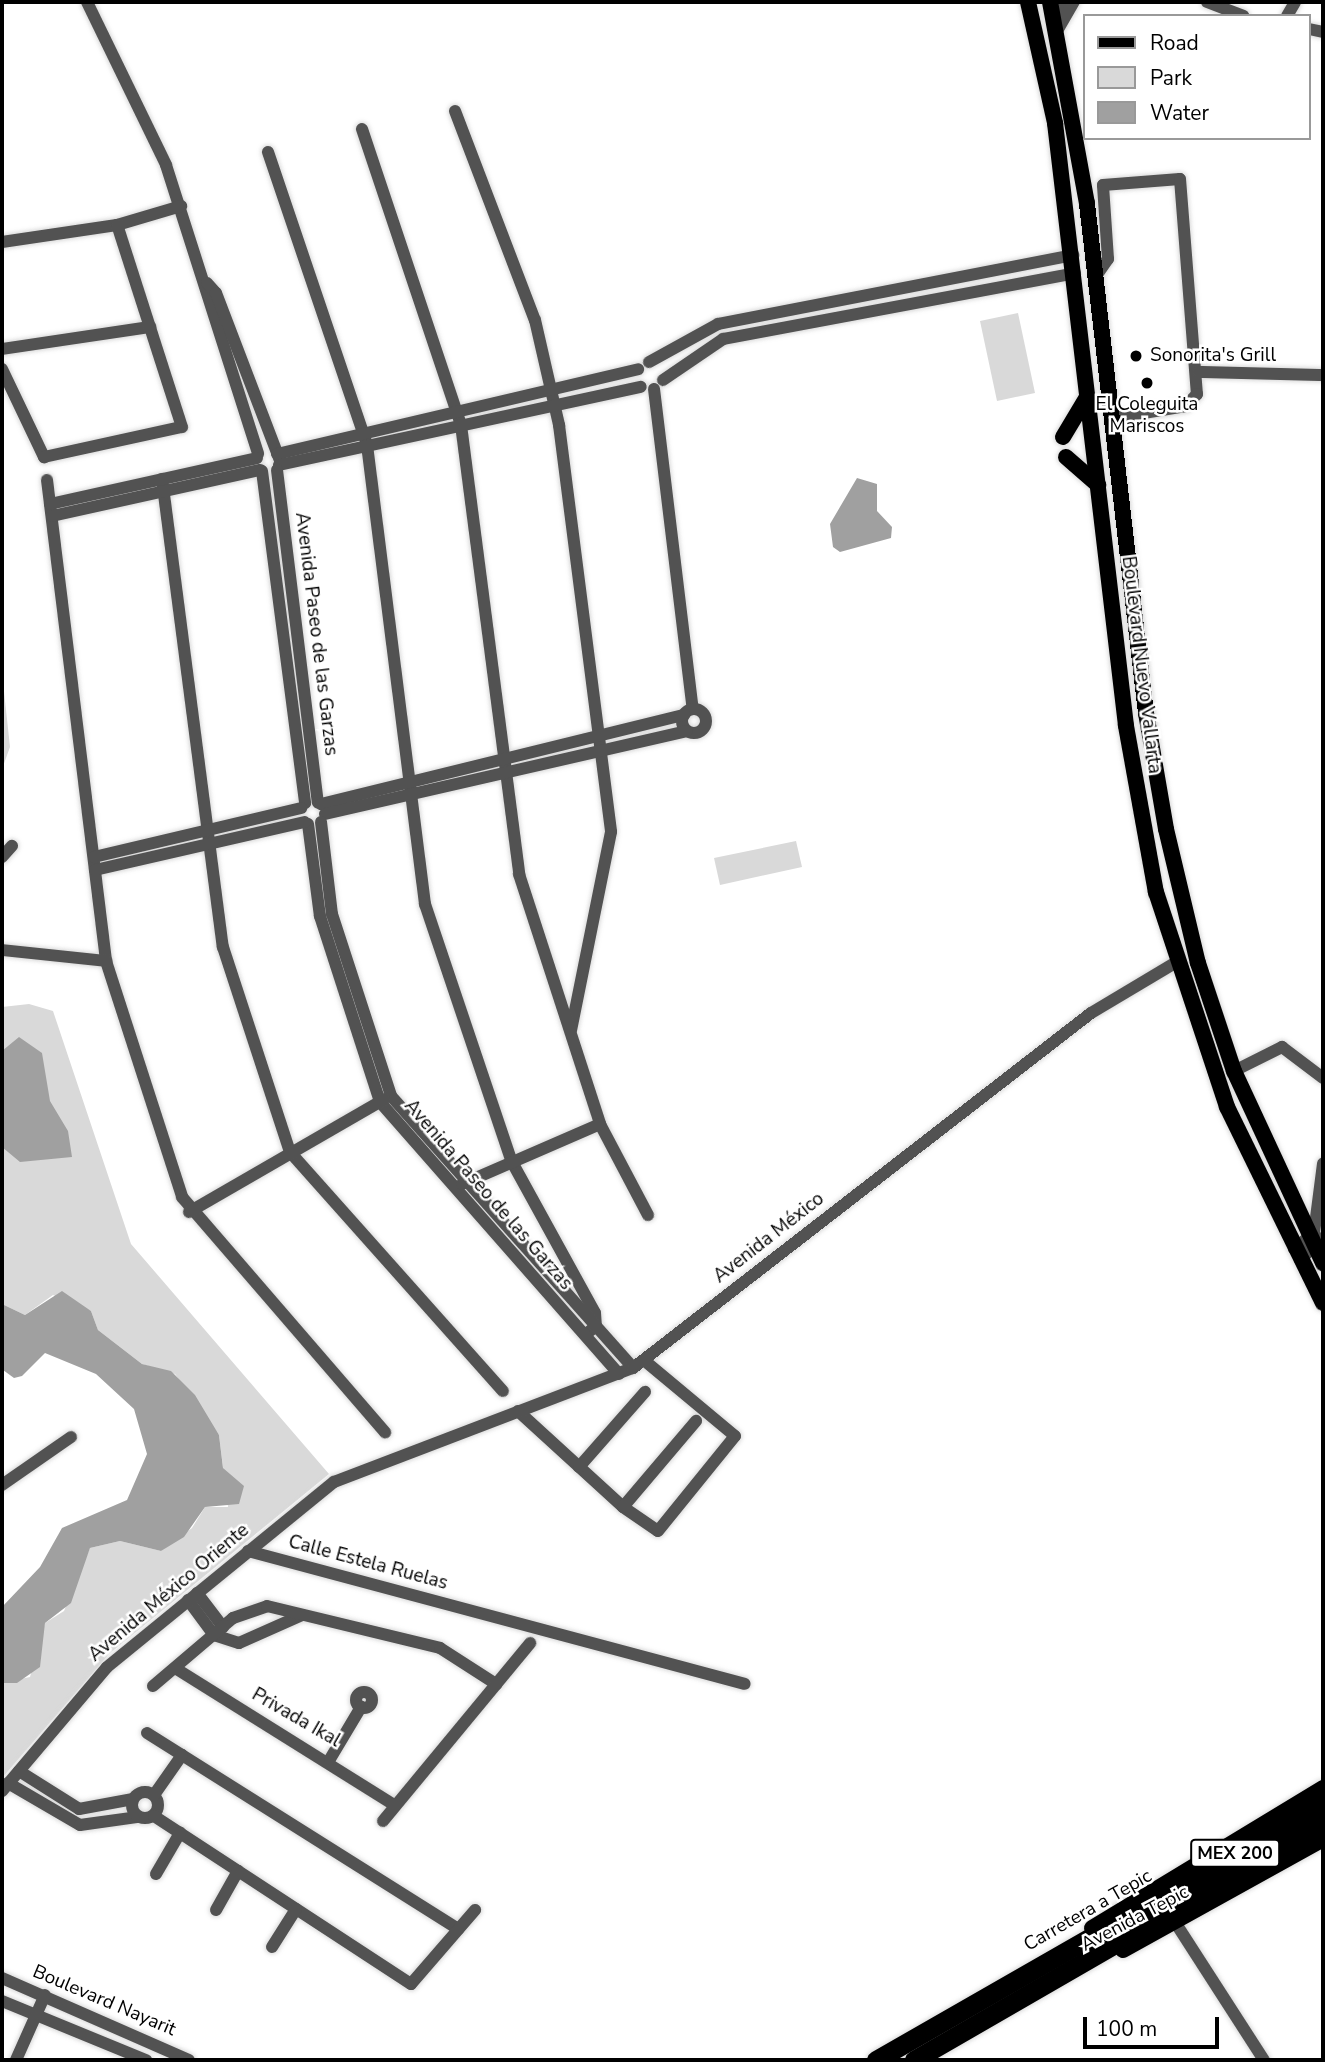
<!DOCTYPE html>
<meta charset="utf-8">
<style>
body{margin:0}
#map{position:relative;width:1325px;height:2062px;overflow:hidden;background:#fff;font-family:"Nunito Sans",sans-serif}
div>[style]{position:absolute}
.green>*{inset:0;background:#d9d9d9}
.water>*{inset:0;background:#a0a0a0}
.roads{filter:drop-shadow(0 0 2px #dbdbdb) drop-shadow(0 0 2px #dbdbdb)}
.minor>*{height:12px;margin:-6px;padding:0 6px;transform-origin:6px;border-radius:6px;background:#525252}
.minor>.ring{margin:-6px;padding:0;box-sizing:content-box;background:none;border:12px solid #525252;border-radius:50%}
.major>*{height:16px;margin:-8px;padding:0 8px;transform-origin:8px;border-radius:8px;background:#000}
.highway>*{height:19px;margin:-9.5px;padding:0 9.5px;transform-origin:9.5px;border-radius:9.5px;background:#000}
.dots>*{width:19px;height:19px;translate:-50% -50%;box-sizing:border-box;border:4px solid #fff;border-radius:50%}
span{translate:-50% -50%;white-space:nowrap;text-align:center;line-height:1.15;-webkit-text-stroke:5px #fff;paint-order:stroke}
.shield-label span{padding:2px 5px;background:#fff;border:2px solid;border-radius:5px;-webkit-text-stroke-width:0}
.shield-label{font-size:18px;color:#000;font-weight:700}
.poi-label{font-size:19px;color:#000}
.left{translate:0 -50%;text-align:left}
.street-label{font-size:19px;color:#000}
.frame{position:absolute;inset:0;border:4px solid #000;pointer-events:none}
.legend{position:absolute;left:1083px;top:14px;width:228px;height:126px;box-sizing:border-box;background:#fff;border:2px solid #999;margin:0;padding:9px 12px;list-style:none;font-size:21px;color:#000}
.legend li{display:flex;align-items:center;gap:14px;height:35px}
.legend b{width:35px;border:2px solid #999}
.scale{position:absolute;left:1083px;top:2017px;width:136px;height:32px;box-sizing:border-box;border:4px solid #000;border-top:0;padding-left:9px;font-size:21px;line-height:24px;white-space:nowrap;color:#000;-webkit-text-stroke:5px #fff;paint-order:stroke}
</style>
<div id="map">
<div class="green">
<div style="clip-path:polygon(1018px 313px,1035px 393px,997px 401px,980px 321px)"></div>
<div style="clip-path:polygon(2px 673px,10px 747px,2px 769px)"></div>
<div style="clip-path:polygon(796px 841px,802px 867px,720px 885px,714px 858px)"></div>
<div style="clip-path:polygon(29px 1004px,53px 1011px,131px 1244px,329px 1474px,109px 1654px,2px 1778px,2px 1683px,30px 1677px,45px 1623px,64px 1611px,90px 1548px,120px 1541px,161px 1551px,192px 1528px,205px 1507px,228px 1507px,219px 1435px,175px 1374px,142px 1364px,98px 1330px,91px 1311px,53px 1295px,25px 1315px,2px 1304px,2px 1007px)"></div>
</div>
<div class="water">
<div style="clip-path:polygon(857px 478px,877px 484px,877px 511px,892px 527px,891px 538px,840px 552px,833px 547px,830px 524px)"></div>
<div style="clip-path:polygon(19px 1037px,42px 1053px,50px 1101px,68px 1131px,72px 1157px,20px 1162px,2px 1147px,2px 1051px)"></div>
<div style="clip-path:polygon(62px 1291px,91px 1311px,98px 1330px,142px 1364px,171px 1371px,195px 1395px,219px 1435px,223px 1468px,244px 1486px,239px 1504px,205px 1507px,184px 1537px,161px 1551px,120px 1541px,90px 1548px,71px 1603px,45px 1623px,40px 1667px,17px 1683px,2px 1683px,2px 1607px,40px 1567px,62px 1528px,127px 1500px,147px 1454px,134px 1409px,96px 1374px,45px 1353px,22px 1376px,14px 1378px,3px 1370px,2px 1304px,25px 1315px)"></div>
</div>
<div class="roads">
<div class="minor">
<div style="left:87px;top:2px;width:181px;rotate:64.1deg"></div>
<div style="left:166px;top:165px;width:303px;rotate:72.3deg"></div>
<div style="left:1207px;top:2px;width:39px;rotate:21deg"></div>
<div style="left:1287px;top:16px;width:16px;rotate:-60deg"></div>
<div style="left:1054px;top:18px;width:19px;rotate:-58deg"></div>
<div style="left:1309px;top:29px;width:14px;rotate:12deg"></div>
<div style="left:1057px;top:31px;width:34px;rotate:-60deg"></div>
<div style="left:455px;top:111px;width:224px;rotate:69.1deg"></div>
<div style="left:535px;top:320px;width:108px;rotate:77.1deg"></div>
<div style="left:559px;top:425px;width:410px;rotate:82.7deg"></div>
<div style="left:611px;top:832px;width:202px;rotate:101.4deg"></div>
<div style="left:362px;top:129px;width:312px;rotate:71.5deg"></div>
<div style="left:461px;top:425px;width:453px;rotate:82.6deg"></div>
<div style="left:519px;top:874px;width:263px;rotate:72deg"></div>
<div style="left:600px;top:1124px;width:103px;rotate:62.2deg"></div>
<div style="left:268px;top:152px;width:309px;rotate:71.3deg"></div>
<div style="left:367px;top:445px;width:463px;rotate:82.8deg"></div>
<div style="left:425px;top:904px;width:272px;rotate:71.4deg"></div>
<div style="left:512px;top:1162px;width:172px;rotate:61.2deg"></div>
<div style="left:595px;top:1313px;width:13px;rotate:86deg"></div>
<div style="left:596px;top:1326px;width:14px;rotate:141deg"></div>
<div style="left:2px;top:242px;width:116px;rotate:-8.4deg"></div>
<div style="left:117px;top:225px;width:67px;rotate:-16.5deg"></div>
<div style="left:1096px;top:276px;width:21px;rotate:-55deg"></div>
<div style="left:1108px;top:259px;width:74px;rotate:-93.9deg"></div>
<div style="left:1103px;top:185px;width:77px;rotate:-4.5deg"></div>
<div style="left:1180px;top:179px;width:216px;rotate:85.5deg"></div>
<div style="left:1197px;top:394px;width:16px;rotate:133deg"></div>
<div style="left:1186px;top:406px;width:74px;rotate:170.7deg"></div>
<div style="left:207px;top:283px;width:13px;rotate:48deg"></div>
<div style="left:216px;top:293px;width:180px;rotate:69.1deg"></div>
<div style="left:2px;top:349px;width:150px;rotate:-8.5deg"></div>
<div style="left:649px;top:362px;width:79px;rotate:-28.8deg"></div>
<div style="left:718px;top:324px;width:362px;rotate:-11deg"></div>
<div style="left:2px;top:369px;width:98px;rotate:64.5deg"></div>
<div style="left:44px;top:457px;width:141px;rotate:-12.3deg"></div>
<div style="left:182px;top:427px;width:212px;rotate:-107.8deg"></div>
<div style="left:1199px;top:372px;width:124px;rotate:1.4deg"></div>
<div style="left:663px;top:380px;width:73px;rotate:-34.3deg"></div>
<div style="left:723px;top:339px;width:358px;rotate:-10.6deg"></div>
<div style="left:654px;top:389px;width:322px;rotate:83.1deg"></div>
<div style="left:277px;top:454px;width:371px;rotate:-13.2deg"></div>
<div style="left:279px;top:465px;width:370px;rotate:-12.2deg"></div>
<div style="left:277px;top:470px;width:335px;rotate:83deg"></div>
<div style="left:262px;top:471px;width:335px;rotate:82.6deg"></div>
<div style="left:162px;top:479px;width:472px;rotate:82.6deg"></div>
<div style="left:223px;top:947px;width:216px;rotate:71.9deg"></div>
<div style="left:290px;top:1152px;width:320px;rotate:48.3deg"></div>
<div style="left:47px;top:480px;width:485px;rotate:83deg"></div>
<div style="left:106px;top:961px;width:248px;rotate:72.1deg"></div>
<div style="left:182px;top:1197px;width:311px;rotate:49.2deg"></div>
<div style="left:50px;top:504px;width:212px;rotate:-12.5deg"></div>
<div style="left:52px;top:516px;width:213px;rotate:-12.5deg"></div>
<div class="ring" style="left:682px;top:709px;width:12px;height:12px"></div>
<div style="left:321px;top:804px;width:374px;rotate:-13.8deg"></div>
<div style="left:325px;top:814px;width:371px;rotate:-12.9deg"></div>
<div style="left:321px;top:822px;width:93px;rotate:83.2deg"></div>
<div style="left:332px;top:914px;width:191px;rotate:72deg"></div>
<div style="left:391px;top:1096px;width:364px;rotate:48.3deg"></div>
<div style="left:308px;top:824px;width:93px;rotate:82.6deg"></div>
<div style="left:320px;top:916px;width:195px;rotate:72.1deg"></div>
<div style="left:380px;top:1102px;width:362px;rotate:48.7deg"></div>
<div style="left:2px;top:857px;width:15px;rotate:-48deg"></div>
<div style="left:94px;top:857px;width:213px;rotate:-13.3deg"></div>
<div style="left:95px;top:870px;width:215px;rotate:-12.9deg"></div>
<div style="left:2px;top:950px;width:105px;rotate:6deg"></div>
<div style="left:1234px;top:1071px;width:54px;rotate:-26.6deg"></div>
<div style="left:1282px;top:1047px;width:51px;rotate:37.1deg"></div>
<div style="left:462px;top:1184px;width:150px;rotate:-23.5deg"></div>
<div style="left:189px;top:1212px;width:226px;rotate:-30deg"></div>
<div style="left:1294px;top:1249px;width:26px;rotate:-39deg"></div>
<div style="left:1314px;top:1233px;width:70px;rotate:-82.6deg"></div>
<div style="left:1300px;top:1260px;width:32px;rotate:-44deg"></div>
<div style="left:518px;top:1411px;width:142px;rotate:42.4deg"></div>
<div style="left:623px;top:1507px;width:42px;rotate:34.4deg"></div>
<div style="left:658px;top:1531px;width:122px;rotate:-51deg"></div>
<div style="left:735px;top:1436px;width:117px;rotate:-140.2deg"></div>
<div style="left:579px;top:1467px;width:100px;rotate:-48.7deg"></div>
<div style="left:2px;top:1485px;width:84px;rotate:-34.8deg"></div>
<div style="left:623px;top:1507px;width:113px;rotate:-49.7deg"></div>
<div style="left:248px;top:1551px;width:514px;rotate:14.98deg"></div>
<div style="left:197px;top:1593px;width:43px;rotate:52.6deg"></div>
<div style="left:188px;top:1600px;width:44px;rotate:53.4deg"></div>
<div style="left:214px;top:1635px;width:26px;rotate:18deg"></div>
<div style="left:239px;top:1643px;width:69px;rotate:-24deg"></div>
<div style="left:175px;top:1668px;width:258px;rotate:32deg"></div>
<div style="left:153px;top:1686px;width:105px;rotate:-40.4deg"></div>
<div style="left:233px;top:1618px;width:36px;rotate:-19deg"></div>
<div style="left:267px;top:1606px;width:178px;rotate:13.6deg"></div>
<div style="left:440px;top:1648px;width:67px;rotate:32.7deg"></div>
<div class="ring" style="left:356px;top:1692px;width:4px;height:4px"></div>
<div style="left:147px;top:1733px;width:368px;rotate:32.2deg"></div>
<div style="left:330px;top:1759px;width:61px;rotate:-59.2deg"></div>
<div style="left:19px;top:1771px;width:71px;rotate:32.3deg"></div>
<div style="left:79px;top:1809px;width:55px;rotate:-10.5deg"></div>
<div style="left:8px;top:1783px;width:83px;rotate:30.3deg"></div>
<div style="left:80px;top:1825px;width:59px;rotate:-7.9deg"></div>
<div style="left:2px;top:1791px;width:162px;rotate:-49.7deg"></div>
<div style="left:107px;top:1667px;width:293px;rotate:-39.2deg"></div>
<div style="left:334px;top:1482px;width:320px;rotate:-20.9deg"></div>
<div style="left:633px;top:1368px;width:579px;rotate:-37.78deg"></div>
<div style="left:1091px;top:1013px;width:98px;rotate:-30.8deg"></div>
<div class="ring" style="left:132px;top:1792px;width:14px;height:14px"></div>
<div style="left:154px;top:1795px;width:49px;rotate:-55deg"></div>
<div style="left:154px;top:1816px;width:307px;rotate:33.2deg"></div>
<div style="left:411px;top:1984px;width:98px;rotate:-49.1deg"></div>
<div style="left:383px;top:1821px;width:231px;rotate:-50.4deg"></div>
<div style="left:156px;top:1874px;width:48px;rotate:-59.7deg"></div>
<div style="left:216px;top:1910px;width:45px;rotate:-60.6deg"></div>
<div style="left:1175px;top:1922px;width:164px;rotate:57.2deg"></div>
<div style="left:272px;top:1947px;width:45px;rotate:-57.7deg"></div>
<div style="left:2px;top:1978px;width:204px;rotate:23.7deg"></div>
<div style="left:2px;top:2001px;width:156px;rotate:22.3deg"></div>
<div style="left:16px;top:2060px;width:71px;rotate:-66deg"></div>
</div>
<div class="major">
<div style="left:1028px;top:2px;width:124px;rotate:77.4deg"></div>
<div style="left:1055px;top:123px;width:607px;rotate:83.28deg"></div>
<div style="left:1126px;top:726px;width:169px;rotate:79.8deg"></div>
<div style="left:1156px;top:892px;width:226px;rotate:71.7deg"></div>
<div style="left:1227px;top:1107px;width:218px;rotate:63.9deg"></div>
<div style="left:1050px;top:2px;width:205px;rotate:79.6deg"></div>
<div style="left:1087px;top:204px;width:512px;rotate:83.39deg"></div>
<div style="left:1146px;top:713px;width:118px;rotate:80.2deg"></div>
<div style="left:1166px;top:829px;width:138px;rotate:76.6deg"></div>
<div style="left:1198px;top:963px;width:114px;rotate:71.6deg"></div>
<div style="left:1234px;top:1071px;width:212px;rotate:65.1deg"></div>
<div style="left:1063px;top:437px;width:47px;rotate:-59deg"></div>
<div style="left:1066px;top:457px;width:43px;rotate:41.2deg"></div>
<div style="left:1092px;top:1928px;width:270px;rotate:-31.2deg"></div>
<div style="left:1123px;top:1950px;width:229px;rotate:-29deg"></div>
</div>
<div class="highway">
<div style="left:876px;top:2060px;width:515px;rotate:-29.8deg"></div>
<div style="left:914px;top:2060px;width:472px;rotate:-30deg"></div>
</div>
</div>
<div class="dots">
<div style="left:1136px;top:356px;background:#000"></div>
<div style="left:1147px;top:383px;background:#000"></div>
</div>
<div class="shield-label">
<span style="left:1235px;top:1853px">MEX 200</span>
</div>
<div class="poi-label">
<span class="left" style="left:1150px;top:356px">Sonorita's Grill</span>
<span style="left:1147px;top:416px">El Coleguita<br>Mariscos</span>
</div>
<div class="street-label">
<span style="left:316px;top:634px;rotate:83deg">Avenida Paseo de las Garzas</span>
<span style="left:1141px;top:665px;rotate:83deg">Boulevard Nuevo Vallarta</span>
<span style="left:488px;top:1195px;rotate:49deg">Avenida Paseo de las Garzas</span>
<span style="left:769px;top:1238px;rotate:-38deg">Avenida México</span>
<span style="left:368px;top:1563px;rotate:15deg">Calle Estela Ruelas</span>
<span style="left:169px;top:1593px;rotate:-40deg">Avenida México Oriente</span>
<span style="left:296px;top:1718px;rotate:30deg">Privada Ikal</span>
<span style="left:1088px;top:1911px;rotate:-30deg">Carretera a Tepic</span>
<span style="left:1135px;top:1919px;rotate:-28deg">Avenida Tepic</span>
<span style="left:104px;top:2001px;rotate:23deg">Boulevard Nayarit</span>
</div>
<div class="frame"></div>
<ul class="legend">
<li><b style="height:9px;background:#000"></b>Road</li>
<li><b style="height:19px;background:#d9d9d9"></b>Park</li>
<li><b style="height:19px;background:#a0a0a0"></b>Water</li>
</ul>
<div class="scale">100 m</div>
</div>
